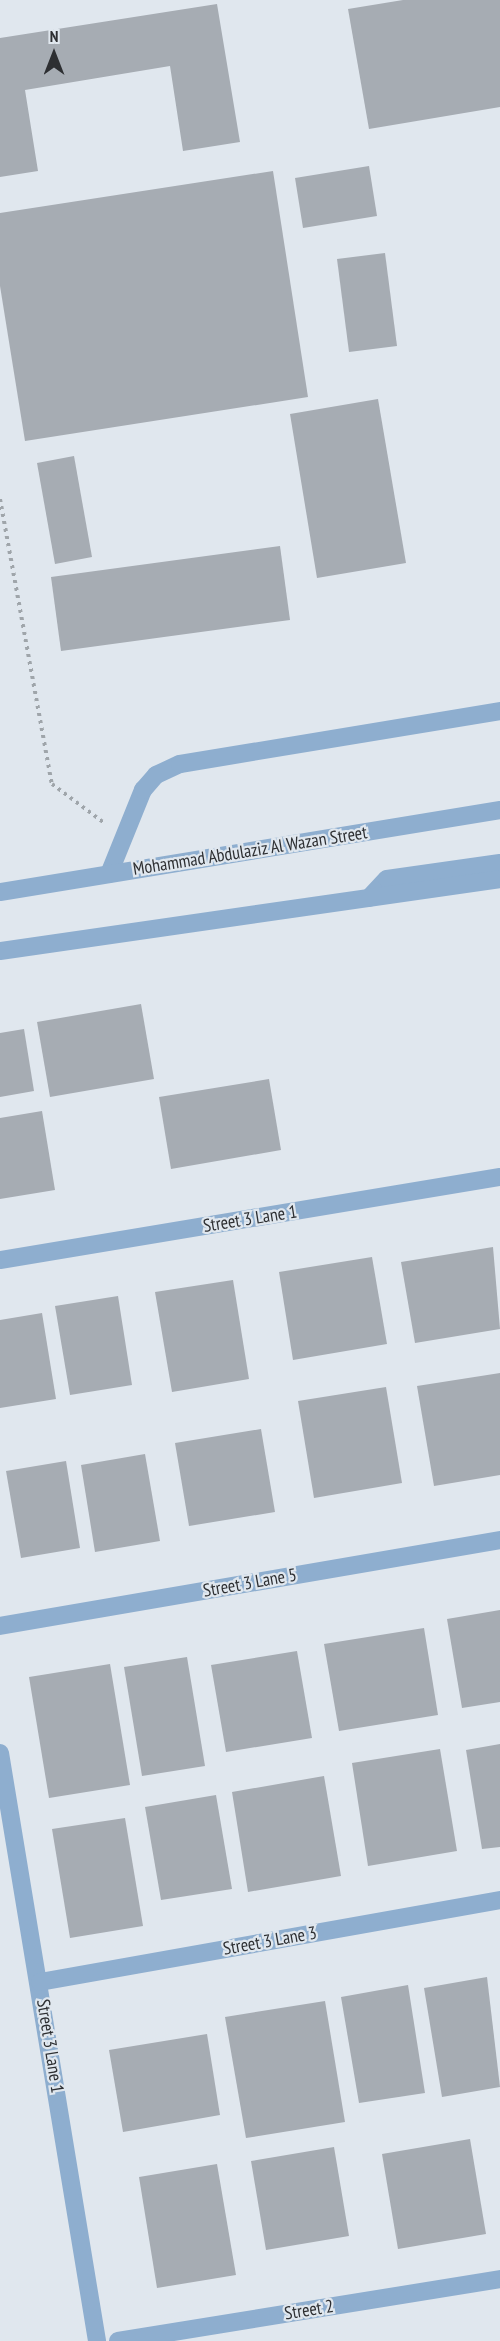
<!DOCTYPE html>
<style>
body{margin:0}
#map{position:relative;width:500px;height:2341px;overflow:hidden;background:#e0e7ee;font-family:"PT Sans Narrow",sans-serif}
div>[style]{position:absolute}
.building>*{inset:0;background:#a6acb3}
.path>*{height:4px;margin-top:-2px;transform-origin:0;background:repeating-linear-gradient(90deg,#9fa5aa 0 3px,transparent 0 7.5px)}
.service>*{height:18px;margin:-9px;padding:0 9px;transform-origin:9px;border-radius:9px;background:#8eaecf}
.minor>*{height:18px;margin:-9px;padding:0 9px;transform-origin:9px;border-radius:9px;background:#8eaecf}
.tertiary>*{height:18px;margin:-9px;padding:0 9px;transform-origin:9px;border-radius:9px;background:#8eaecf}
span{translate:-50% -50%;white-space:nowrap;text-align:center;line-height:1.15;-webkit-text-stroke:4.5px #e0e7ee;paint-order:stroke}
.street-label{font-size:18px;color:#2d2f32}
.north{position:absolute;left:24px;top:24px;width:60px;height:60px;-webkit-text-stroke:4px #e0e7ee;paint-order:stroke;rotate:0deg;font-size:16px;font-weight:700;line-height:24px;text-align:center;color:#2d2f32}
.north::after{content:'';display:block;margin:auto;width:21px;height:27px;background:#2d2f32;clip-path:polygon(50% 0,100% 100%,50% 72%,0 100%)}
</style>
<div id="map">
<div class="building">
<div style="clip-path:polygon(403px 0,500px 0,500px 107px,369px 129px,348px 9px)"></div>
<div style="clip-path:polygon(217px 4px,240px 142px,183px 151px,170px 66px,25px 90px,38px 171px,0 177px,0 38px)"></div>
<div style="clip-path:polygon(369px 166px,377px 216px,303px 228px,295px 178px)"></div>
<div style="clip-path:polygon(273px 171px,308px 397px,25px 441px,0 286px,0 213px)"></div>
<div style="clip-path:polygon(385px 253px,397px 346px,349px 352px,337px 259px)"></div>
<div style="clip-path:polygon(378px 399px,406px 563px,317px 578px,290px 414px)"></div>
<div style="clip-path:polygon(74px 456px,92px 557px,55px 564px,37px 463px)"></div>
<div style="clip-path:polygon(280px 546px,290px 620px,61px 651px,51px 577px)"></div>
<div style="clip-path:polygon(141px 1004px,154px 1079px,50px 1097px,37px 1022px)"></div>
<div style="clip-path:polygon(24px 1029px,34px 1091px,0 1097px,0 1033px)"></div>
<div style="clip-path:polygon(269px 1079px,281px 1150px,171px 1169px,159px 1097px)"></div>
<div style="clip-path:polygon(42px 1111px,55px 1190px,0 1199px,0 1118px)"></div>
<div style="clip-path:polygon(493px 1247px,500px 1329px,415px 1343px,401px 1262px)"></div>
<div style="clip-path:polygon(372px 1257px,387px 1344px,293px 1360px,279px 1272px)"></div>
<div style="clip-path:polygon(233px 1280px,249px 1379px,172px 1392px,155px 1292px)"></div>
<div style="clip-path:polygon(118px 1296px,132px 1385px,70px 1395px,55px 1306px)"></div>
<div style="clip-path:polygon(42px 1313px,56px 1399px,0 1408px,0 1320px)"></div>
<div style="clip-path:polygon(500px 1373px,500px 1475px,434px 1486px,417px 1386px)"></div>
<div style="clip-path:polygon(386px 1387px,402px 1483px,314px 1498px,298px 1401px)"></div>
<div style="clip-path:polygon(261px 1429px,275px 1512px,189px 1526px,175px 1443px)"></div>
<div style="clip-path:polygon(145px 1454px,160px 1541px,95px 1552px,81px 1465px)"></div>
<div style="clip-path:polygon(66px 1461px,80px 1548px,21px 1558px,6px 1471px)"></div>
<div style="clip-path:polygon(500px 1610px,500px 1702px,462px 1708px,447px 1619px)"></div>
<div style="clip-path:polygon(424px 1628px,438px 1715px,339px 1731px,324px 1644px)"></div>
<div style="clip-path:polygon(297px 1651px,312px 1738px,226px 1752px,211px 1665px)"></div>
<div style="clip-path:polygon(187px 1657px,205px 1766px,142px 1776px,124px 1667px)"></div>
<div style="clip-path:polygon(110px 1664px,130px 1785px,49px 1798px,29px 1677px)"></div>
<div style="clip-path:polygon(500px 1744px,500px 1847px,482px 1849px,466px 1750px)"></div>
<div style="clip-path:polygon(440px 1749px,457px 1851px,368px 1866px,352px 1763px)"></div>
<div style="clip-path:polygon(324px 1776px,341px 1876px,248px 1892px,232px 1792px)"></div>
<div style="clip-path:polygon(216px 1795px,232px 1889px,161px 1900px,145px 1807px)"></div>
<div style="clip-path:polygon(125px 1818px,143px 1926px,70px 1938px,52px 1829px)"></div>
<div style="clip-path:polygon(487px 1977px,500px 2087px,442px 2097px,424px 1988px)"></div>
<div style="clip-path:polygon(408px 1985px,425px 2093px,359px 2103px,341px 1997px)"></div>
<div style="clip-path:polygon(325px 2001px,345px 2122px,246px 2138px,225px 2017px)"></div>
<div style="clip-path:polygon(207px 2034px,220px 2115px,123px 2132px,109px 2050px)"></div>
<div style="clip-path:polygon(470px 2139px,486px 2234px,398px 2249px,382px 2154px)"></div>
<div style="clip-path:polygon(334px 2147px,349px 2236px,266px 2250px,251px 2161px)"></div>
<div style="clip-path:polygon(217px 2164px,236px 2275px,157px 2288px,139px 2177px)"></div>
</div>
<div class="path">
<div style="left:0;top:499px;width:290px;rotate:79.7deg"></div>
<div style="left:52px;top:784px;width:64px;rotate:36.7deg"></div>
</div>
<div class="service">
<div style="left:109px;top:874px;width:91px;rotate:-68deg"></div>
<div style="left:143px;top:790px;width:20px;rotate:-49deg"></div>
<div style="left:156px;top:775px;width:26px;rotate:-25deg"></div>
<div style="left:180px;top:764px;width:324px;rotate:-9.4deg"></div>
</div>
<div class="minor">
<div style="left:0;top:1260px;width:507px;rotate:-9.43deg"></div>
<div style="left:0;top:1626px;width:507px;rotate:-9.76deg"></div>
<div style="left:0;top:1753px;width:596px;rotate:80.63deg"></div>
<div style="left:40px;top:1982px;width:467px;rotate:-10.1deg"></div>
<div style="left:118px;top:2341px;width:387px;rotate:-9.2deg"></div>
</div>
<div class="tertiary">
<div style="left:0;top:892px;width:507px;rotate:-9.31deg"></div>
<div style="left:369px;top:898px;width:26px;rotate:-47deg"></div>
<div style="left:387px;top:879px;width:114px;rotate:-8.1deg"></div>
<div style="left:0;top:951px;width:505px;rotate:-8.19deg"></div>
</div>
<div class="street-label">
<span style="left:250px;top:851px;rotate:-9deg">Mohammad Abdulaziz Al Wazan Street</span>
<span style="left:250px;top:1219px;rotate:-9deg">Street 3 Lane 1</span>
<span style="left:250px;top:1583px;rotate:-10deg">Street 3 Lane 5</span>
<span style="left:270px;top:1941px;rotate:-10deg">Street 3 Lane 3</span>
<span style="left:50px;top:2046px;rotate:81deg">Street 3 Lane 1</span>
<span style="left:309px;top:2310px;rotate:-9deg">Street 2</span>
</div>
<div class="north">N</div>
</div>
